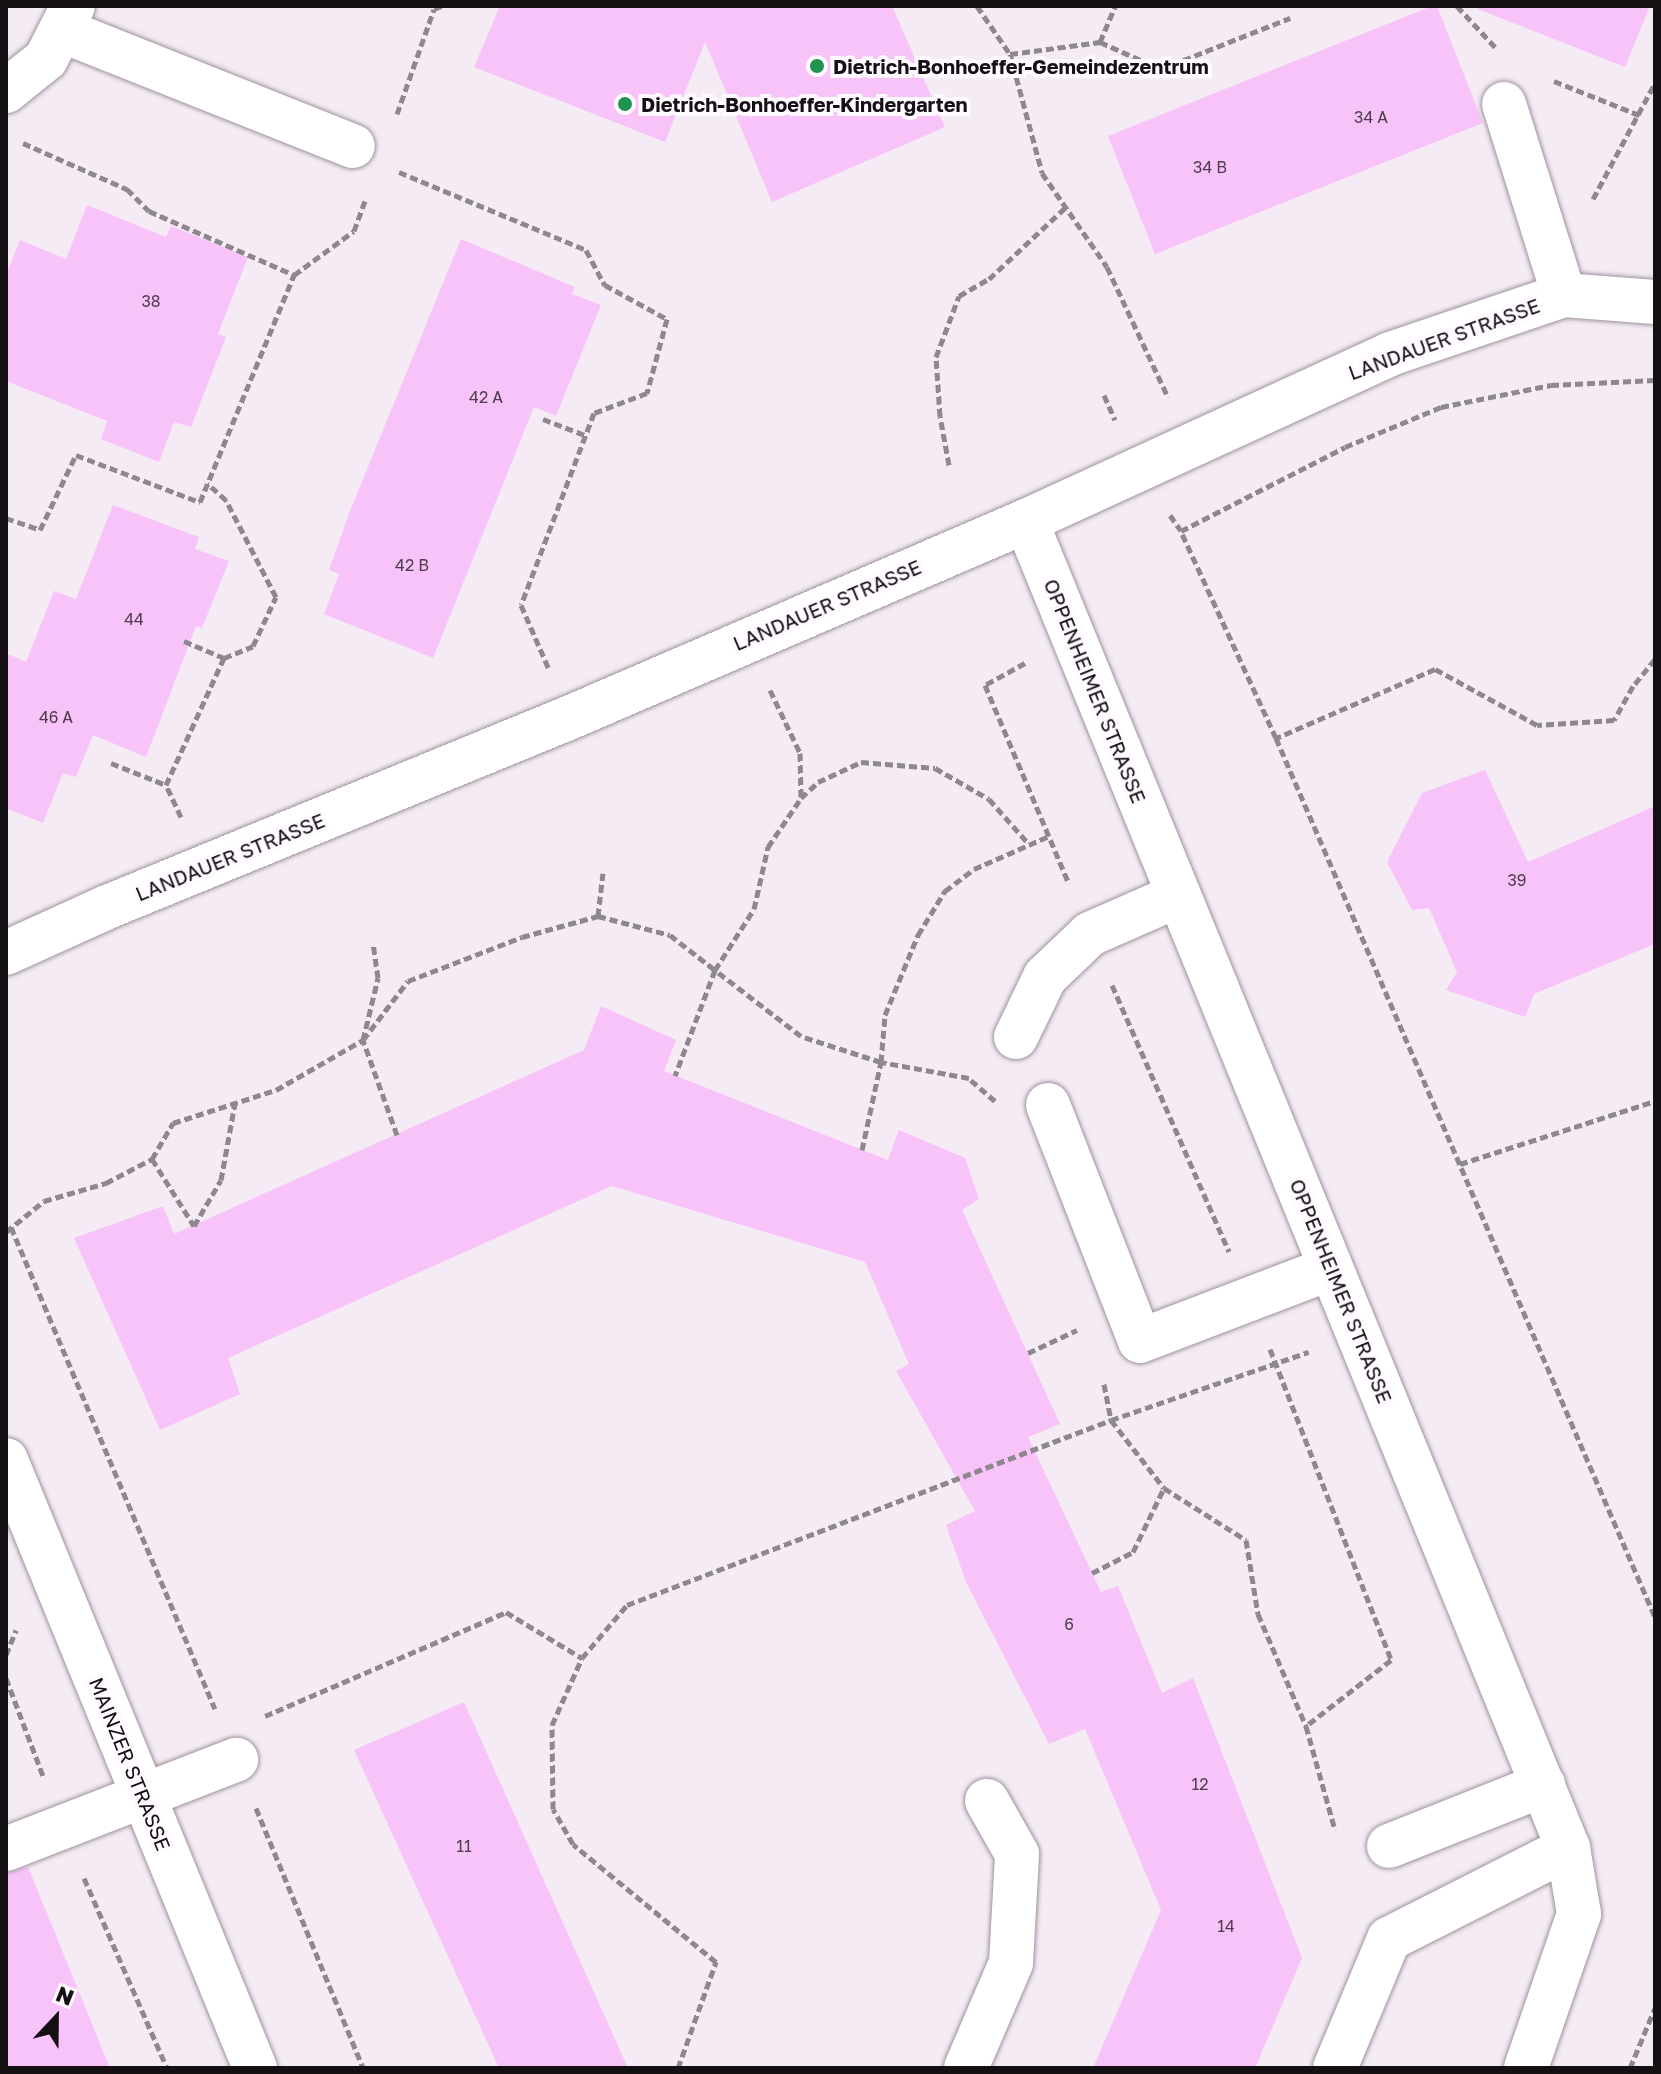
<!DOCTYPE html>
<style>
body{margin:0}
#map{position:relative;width:1661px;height:2074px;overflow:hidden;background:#f5ebf5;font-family:"Golos Text",sans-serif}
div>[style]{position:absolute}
.building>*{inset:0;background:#f8c3f9}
.path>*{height:5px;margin-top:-2.5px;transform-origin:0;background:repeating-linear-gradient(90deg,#8e878e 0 8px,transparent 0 12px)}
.roads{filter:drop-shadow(0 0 2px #9d939d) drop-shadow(0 0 2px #9d939d)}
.minor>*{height:44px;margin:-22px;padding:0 22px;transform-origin:22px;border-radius:22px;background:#fff}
.dots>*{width:22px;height:22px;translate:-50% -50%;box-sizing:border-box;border:4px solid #fffaff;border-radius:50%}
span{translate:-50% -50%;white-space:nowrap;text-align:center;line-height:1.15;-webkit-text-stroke:8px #fffaff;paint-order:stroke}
.number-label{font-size:16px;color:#4c3c4c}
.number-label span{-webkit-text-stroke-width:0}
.poi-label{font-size:20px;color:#130f13;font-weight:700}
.left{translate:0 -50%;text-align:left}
.street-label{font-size:20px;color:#130f13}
.frame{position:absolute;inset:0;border:8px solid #130f13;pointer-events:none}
.north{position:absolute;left:16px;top:1978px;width:80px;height:80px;-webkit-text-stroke:6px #fffaff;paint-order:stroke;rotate:22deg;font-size:22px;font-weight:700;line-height:32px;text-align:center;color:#130f13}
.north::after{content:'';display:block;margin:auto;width:28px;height:36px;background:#130f13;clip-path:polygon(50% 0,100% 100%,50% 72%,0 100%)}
</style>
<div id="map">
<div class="building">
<div style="clip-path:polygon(500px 6px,892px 6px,945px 127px,772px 202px,705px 42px,665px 142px,474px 67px)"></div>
<div style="clip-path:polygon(1432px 6px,1437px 6px,1483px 123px,1155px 254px,1108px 136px)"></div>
<div style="clip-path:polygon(1478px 6px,1650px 6px,1625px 67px,1478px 9px)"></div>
<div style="clip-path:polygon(87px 205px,166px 237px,171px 226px,248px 257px,218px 334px,226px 337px,191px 427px,174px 422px,159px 462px,101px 439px,107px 421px,6px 381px,6px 275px,20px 240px,66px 259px)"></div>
<div style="clip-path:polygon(461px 239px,575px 287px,572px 294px,601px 305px,556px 416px,534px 407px,433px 658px,324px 614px,339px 574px,329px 570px,350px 511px)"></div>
<div style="clip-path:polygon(113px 505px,199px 537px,195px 549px,229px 561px,202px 628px,196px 626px,146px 757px,93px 735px,76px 777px,63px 773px,43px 823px,6px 808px,6px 653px,26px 662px,54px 591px,76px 599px)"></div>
<div style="clip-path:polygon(1485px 770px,1528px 862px,1655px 806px,1655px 944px,1534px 994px,1525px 1017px,1446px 990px,1457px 972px,1429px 908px,1412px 910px,1387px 862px,1422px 793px)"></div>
<div style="clip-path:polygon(601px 1006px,676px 1040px,664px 1071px,888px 1160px,899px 1130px,965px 1158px,979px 1199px,962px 1210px,1060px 1424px,1028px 1437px,1101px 1592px,1118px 1586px,1162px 1693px,1193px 1678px,1302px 1958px,1255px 2068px,1093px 2068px,1161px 1910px,1085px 1729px,1049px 1744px,966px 1582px,946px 1525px,975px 1511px,896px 1371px,909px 1364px,865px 1262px,612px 1186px,228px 1358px,240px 1394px,160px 1430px,74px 1238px,163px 1206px,174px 1234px,584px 1050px)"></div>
<div style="clip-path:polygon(464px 1702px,628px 2068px,499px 2068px,354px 1750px)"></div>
<div style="clip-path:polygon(28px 1867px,110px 2068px,6px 2068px,6px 1873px)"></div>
</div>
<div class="path">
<div style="left:977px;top:6px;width:58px;rotate:55.5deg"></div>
<div style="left:1010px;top:54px;width:123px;rotate:74.9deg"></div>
<div style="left:1042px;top:173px;width:114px;rotate:55.3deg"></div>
<div style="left:1107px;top:267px;width:144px;rotate:64.9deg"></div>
<div style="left:1457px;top:6px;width:59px;rotate:47.1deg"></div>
<div style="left:1100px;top:42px;width:67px;rotate:23.9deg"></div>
<div style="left:1161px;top:69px;width:139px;rotate:-21.6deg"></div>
<div style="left:1010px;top:54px;width:91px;rotate:-7.6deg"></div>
<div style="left:1100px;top:42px;width:39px;rotate:-67deg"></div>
<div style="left:1554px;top:81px;width:92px;rotate:21.8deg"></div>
<div style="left:397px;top:114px;width:111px;rotate:-70.6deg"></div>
<div style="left:434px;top:9px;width:9px;rotate:-21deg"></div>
<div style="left:23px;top:143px;width:114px;rotate:23.9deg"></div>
<div style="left:127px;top:189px;width:31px;rotate:45deg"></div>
<div style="left:149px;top:211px;width:158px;rotate:23.8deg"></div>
<div style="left:399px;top:172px;width:203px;rotate:22.6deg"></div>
<div style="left:586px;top:250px;width:40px;rotate:62deg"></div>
<div style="left:605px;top:285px;width:71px;rotate:28.7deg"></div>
<div style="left:667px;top:319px;width:77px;rotate:105.1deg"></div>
<div style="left:647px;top:393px;width:57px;rotate:159.3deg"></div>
<div style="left:594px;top:413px;width:205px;rotate:110.8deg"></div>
<div style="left:521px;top:605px;width:70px;rotate:66.4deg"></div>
<div style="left:1593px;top:199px;width:132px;rotate:-61.9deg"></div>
<div style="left:1104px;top:395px;width:27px;rotate:66deg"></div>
<div style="left:543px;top:419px;width:45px;rotate:20.9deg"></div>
<div style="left:949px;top:465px;width:50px;rotate:-100.4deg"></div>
<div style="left:940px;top:416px;width:59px;rotate:-93.9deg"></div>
<div style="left:936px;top:357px;width:65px;rotate:-69.3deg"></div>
<div style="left:959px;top:296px;width:34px;rotate:-30deg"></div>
<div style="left:989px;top:279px;width:107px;rotate:-43.1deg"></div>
<div style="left:1170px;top:515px;width:19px;rotate:55deg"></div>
<div style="left:6px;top:518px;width:36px;rotate:19deg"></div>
<div style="left:40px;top:530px;width:83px;rotate:-64.4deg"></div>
<div style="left:76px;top:455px;width:133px;rotate:20.8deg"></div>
<div style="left:200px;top:502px;width:246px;rotate:-67.5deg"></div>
<div style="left:294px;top:275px;width:74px;rotate:-36.3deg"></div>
<div style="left:354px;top:231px;width:35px;rotate:-70deg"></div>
<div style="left:184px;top:641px;width:43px;rotate:23deg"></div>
<div style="left:1655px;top:659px;width:35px;rotate:129deg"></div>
<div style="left:1633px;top:686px;width:39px;rotate:119deg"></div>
<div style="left:1614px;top:720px;width:77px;rotate:176.3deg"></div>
<div style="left:1537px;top:725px;width:116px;rotate:-151.2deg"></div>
<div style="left:1435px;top:669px;width:173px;rotate:156.5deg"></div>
<div style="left:1276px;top:738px;width:957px;rotate:66.68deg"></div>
<div style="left:1025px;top:663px;width:46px;rotate:151.2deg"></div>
<div style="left:985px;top:685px;width:216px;rotate:67.1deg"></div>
<div style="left:770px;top:690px;width:70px;rotate:64.5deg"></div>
<div style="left:800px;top:753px;width:44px;rotate:88.7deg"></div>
<div style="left:1276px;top:738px;width:228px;rotate:-114.7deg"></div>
<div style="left:1181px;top:531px;width:184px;rotate:-27.1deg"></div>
<div style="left:1345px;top:447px;width:104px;rotate:-22.6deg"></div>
<div style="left:1441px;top:407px;width:112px;rotate:-11.3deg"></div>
<div style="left:1551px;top:385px;width:104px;rotate:-2.8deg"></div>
<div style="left:111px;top:763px;width:59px;rotate:21.8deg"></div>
<div style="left:181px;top:817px;width:35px;rotate:-115deg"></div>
<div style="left:166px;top:785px;width:140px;rotate:-65.5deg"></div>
<div style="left:224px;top:658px;width:31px;rotate:-22deg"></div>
<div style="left:253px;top:646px;width:54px;rotate:-64.9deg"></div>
<div style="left:276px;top:597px;width:109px;rotate:-117.3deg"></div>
<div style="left:226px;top:500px;width:25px;rotate:-138deg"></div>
<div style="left:598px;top:916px;width:43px;rotate:-83.4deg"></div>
<div style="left:1112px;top:985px;width:291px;rotate:66.3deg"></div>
<div style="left:995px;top:1101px;width:35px;rotate:-139deg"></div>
<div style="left:969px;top:1078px;width:89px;rotate:-169.7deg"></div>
<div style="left:881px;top:1062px;width:84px;rotate:-162deg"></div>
<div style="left:801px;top:1036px;width:108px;rotate:-142.5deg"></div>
<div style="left:715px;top:970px;width:72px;rotate:-57.4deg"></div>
<div style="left:754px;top:909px;width:64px;rotate:-77.3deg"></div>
<div style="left:768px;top:847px;width:59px;rotate:-56deg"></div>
<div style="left:801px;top:798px;width:23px;rotate:-43deg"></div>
<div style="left:818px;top:782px;width:47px;rotate:-24.9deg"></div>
<div style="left:861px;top:762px;width:74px;rotate:4.6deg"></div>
<div style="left:935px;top:768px;width:62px;rotate:29.9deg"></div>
<div style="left:989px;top:799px;width:59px;rotate:48.4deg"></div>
<div style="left:397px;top:1135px;width:101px;rotate:-109.7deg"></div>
<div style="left:363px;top:1040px;width:74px;rotate:-52.7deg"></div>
<div style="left:408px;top:981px;width:122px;rotate:-21.1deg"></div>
<div style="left:522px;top:937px;width:79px;rotate:-15.4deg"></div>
<div style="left:598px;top:916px;width:74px;rotate:14.8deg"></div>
<div style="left:670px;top:935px;width:57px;rotate:37.9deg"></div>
<div style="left:715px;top:970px;width:113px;rotate:110.7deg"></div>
<div style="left:862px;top:1150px;width:90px;rotate:-77.8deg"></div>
<div style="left:881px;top:1062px;width:47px;rotate:-85.1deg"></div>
<div style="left:885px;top:1015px;width:87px;rotate:-67.6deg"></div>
<div style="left:918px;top:935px;width:52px;rotate:-58.5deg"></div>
<div style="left:945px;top:891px;width:36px;rotate:-37deg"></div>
<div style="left:974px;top:869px;width:82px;rotate:-23.7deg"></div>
<div style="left:152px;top:1159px;width:79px;rotate:57.9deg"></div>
<div style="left:194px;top:1226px;width:53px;rotate:-59.6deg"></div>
<div style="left:221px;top:1180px;width:78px;rotate:-79.7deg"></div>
<div style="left:1460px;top:1164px;width:205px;rotate:-17.9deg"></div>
<div style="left:11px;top:1227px;width:523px;rotate:67.06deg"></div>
<div style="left:6px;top:1232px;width:49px;rotate:-39.2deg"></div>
<div style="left:44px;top:1201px;width:65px;rotate:-16.2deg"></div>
<div style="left:106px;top:1183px;width:52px;rotate:-27.6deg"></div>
<div style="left:152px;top:1159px;width:42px;rotate:-59.7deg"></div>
<div style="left:173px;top:1123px;width:108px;rotate:-17.8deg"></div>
<div style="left:276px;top:1090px;width:100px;rotate:-29.9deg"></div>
<div style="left:363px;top:1040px;width:64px;rotate:-76.4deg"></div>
<div style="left:378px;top:978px;width:35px;rotate:-98deg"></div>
<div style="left:1270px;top:1349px;width:334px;rotate:68.7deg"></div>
<div style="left:1391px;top:1660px;width:108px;rotate:142.2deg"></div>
<div style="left:1306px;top:1726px;width:108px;rotate:74.4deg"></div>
<div style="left:1028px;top:1353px;width:54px;rotate:-25.1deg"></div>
<div style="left:1104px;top:1384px;width:37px;rotate:79deg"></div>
<div style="left:1111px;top:1420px;width:209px;rotate:-19deg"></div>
<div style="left:1092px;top:1573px;width:46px;rotate:-27.1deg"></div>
<div style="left:1133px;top:1552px;width:71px;rotate:-64.2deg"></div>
<div style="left:6px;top:1655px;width:27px;rotate:-68deg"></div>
<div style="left:6px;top:1678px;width:105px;rotate:69.3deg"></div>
<div style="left:265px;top:1716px;width:262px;rotate:-23.3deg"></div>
<div style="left:506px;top:1612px;width:89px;rotate:31.2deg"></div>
<div style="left:256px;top:1808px;width:281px;rotate:67.6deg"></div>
<div style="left:84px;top:1878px;width:207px;rotate:66.4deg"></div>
<div style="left:678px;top:2068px;width:113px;rotate:-70.3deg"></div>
<div style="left:716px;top:1962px;width:185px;rotate:-140.5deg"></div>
<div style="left:573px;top:1844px;width:40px;rotate:-119.7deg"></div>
<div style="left:553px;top:1809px;width:84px;rotate:-90.7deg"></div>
<div style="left:552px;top:1725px;width:73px;rotate:-65.9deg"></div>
<div style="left:582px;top:1658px;width:70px;rotate:-49.7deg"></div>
<div style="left:627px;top:1605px;width:518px;rotate:-20.92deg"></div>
<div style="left:1111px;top:1420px;width:86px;rotate:52.1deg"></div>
<div style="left:1164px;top:1488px;width:97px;rotate:32.4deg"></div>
<div style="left:1246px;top:1540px;width:75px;rotate:80.8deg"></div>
<div style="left:1258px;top:1614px;width:122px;rotate:66.8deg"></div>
<div style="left:1630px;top:2068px;width:65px;rotate:-67.4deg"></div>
</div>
<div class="roads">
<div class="minor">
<div style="left:61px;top:30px;width:314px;rotate:21.7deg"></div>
<div style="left:6px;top:91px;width:51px;rotate:-38.7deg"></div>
<div style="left:46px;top:59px;width:59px;rotate:-63deg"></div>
<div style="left:1504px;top:104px;width:200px;rotate:72.6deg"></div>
<div style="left:1026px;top:521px;width:1433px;rotate:67.78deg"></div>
<div style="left:1568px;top:1848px;width:67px;rotate:80.5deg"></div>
<div style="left:1579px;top:1914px;width:163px;rotate:109deg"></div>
<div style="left:6px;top:953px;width:109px;rotate:-24.4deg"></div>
<div style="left:105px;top:908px;width:504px;rotate:-22.29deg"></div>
<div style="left:571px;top:717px;width:495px;rotate:-23.3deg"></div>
<div style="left:1026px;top:521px;width:400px;rotate:-24.6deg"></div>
<div style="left:1390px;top:354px;width:184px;rotate:-18.7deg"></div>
<div style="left:1564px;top:295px;width:91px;rotate:4.4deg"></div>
<div style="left:1016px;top:1037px;width:67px;rotate:-64.2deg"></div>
<div style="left:1045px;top:977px;width:62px;rotate:-43.7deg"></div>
<div style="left:1090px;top:934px;width:97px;rotate:-23.7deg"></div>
<div style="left:1048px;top:1105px;width:253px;rotate:68.7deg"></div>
<div style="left:1140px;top:1341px;width:204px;rotate:-20.9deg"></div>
<div style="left:6px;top:1460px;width:657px;rotate:67.73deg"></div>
<div style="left:1389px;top:1846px;width:166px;rotate:-21.6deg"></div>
<div style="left:6px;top:1849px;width:247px;rotate:-21.2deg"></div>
<div style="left:966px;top:2068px;width:114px;rotate:-66.8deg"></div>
<div style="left:1011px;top:1963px;width:109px;rotate:-86.8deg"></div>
<div style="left:1017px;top:1854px;width:61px;rotate:-119.5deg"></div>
<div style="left:1335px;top:2068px;width:140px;rotate:-67.3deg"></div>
<div style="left:1389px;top:1939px;width:201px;rotate:-26.9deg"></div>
</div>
</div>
<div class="dots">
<div style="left:817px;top:66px;background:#20944f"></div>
<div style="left:625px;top:104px;background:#20944f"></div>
</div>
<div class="number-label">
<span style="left:1371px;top:117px">34 A</span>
<span style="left:1210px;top:167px">34 B</span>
<span style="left:151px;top:301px">38</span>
<span style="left:486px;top:397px">42 A</span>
<span style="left:412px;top:565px">42 B</span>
<span style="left:134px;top:619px">44</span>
<span style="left:56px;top:717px">46 A</span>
<span style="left:1517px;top:880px">39</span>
<span style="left:1069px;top:1624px">6</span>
<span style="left:1200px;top:1784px">12</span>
<span style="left:464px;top:1846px">11</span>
<span style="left:1226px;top:1926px">14</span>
</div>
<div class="poi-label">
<span class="left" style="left:833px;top:66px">Dietrich-Bonhoeffer-Gemeindezentrum</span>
<span class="left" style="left:641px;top:104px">Dietrich-Bonhoeffer-Kindergarten</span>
</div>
<div class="street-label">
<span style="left:1444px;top:339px;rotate:-20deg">LANDAUER STRASSE</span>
<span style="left:827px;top:605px;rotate:-23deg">LANDAUER STRASSE</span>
<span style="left:1095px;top:691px;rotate:68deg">OPPENHEIMER STRASSE</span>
<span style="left:230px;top:857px;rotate:-22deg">LANDAUER STRASSE</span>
<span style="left:1341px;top:1291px;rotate:68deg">OPPENHEIMER STRASSE</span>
<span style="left:130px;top:1764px;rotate:68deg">MAINZER STRASSE</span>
</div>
<div class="frame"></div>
<div class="north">N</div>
</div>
